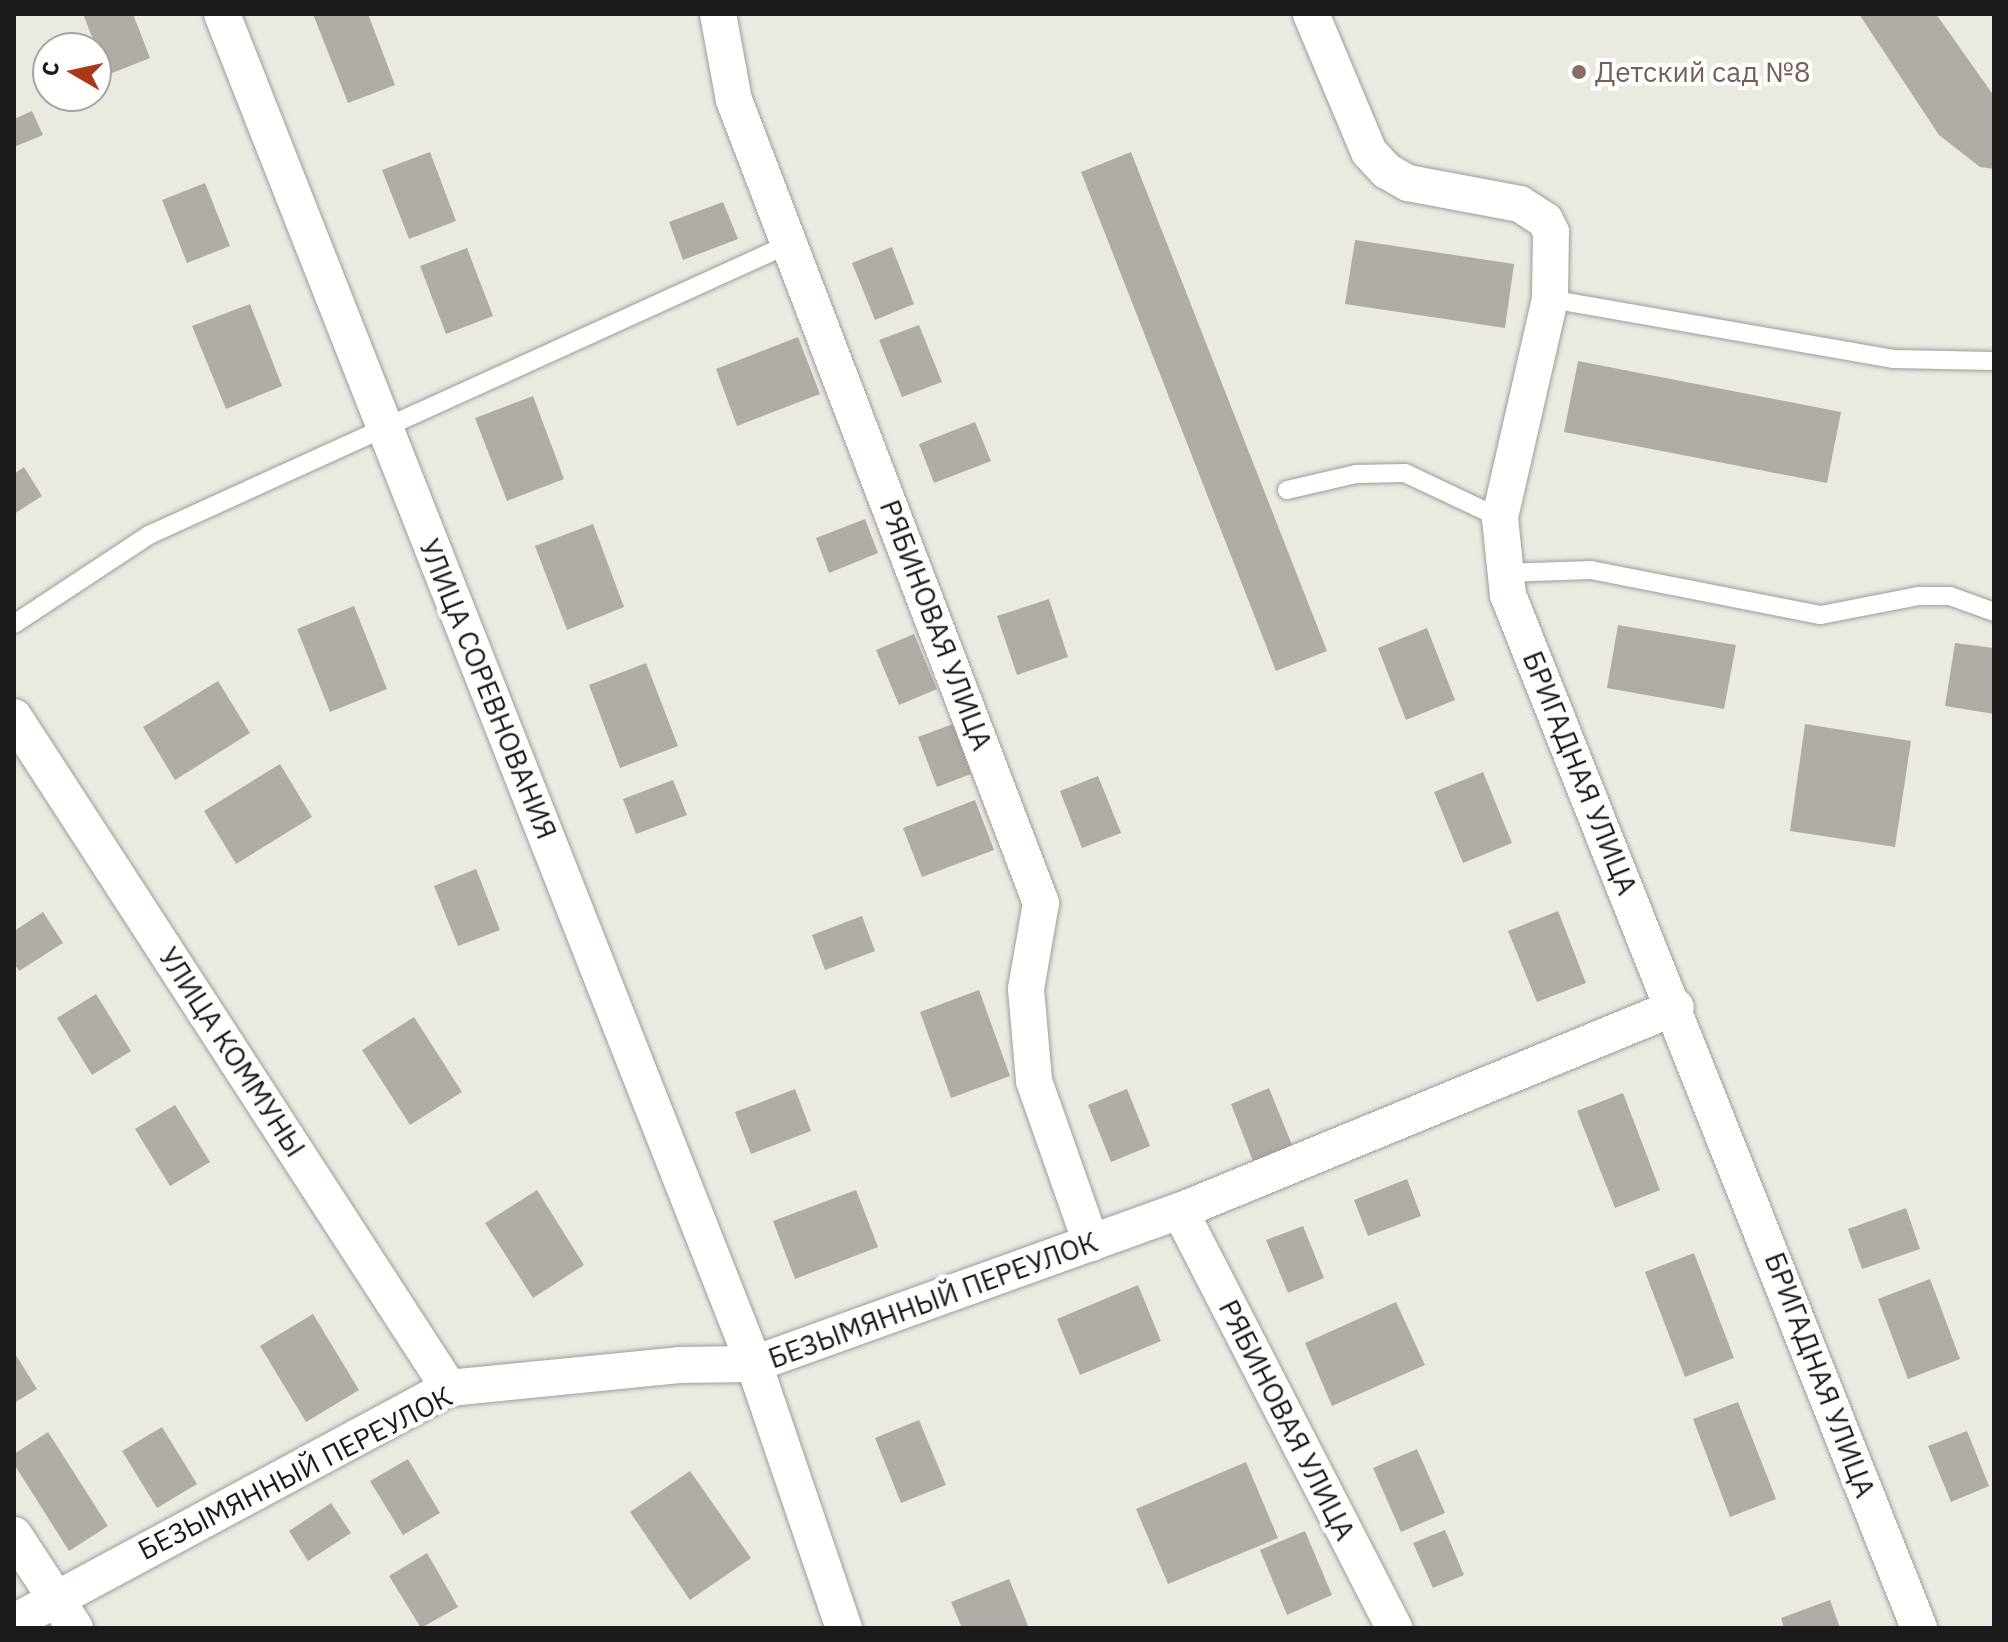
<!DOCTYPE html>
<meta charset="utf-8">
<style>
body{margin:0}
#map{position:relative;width:2008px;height:1642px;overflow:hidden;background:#ebeae1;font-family:"IBM Plex Sans",sans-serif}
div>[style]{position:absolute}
.building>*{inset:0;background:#b0aca5}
.roads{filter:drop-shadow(0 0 2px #9c9c9c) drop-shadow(0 0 2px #9c9c9c)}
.service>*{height:18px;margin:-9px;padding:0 9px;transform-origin:9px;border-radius:9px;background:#fff}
.minor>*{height:36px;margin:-18px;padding:0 18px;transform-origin:18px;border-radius:18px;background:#fff}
.dots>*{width:22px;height:22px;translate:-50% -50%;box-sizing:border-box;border:4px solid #fff;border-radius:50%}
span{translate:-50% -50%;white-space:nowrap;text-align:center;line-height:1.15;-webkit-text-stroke:8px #fff;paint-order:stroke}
.education-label{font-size:28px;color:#785e54}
.left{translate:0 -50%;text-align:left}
.street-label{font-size:28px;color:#1b1b1b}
.frame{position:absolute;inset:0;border:16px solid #1b1b1b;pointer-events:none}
.north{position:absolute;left:32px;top:32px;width:80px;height:80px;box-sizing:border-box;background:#fff;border:2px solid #a4a4a4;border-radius:50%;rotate:279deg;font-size:22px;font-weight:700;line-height:32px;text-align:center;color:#1b1b1b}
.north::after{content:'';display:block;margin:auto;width:28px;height:36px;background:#ac3819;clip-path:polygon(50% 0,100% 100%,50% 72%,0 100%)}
</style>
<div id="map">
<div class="building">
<div style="clip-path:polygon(83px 14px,133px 14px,150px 58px,107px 75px)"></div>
<div style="clip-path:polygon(313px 14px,368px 14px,395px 85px,348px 103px)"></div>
<div style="clip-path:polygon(1859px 14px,1936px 14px,1994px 96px,1994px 169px,1980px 167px,1939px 135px)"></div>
<div style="clip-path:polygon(32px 111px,43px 135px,14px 147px,14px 119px)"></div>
<div style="clip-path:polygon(430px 152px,456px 221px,409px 239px,382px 170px)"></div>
<div style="clip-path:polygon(1131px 152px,1327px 651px,1276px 671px,1081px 172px)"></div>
<div style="clip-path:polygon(205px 183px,230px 246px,187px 263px,162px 200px)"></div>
<div style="clip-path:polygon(723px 202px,738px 239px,683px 260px,669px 222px)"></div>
<div style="clip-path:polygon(1355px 240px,1514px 264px,1505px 328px,1345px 304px)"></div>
<div style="clip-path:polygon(892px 247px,914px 304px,875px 320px,852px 263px)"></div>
<div style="clip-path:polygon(467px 248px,493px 316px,446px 334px,420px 266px)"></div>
<div style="clip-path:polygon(250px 304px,282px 386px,226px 409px,192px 326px)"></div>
<div style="clip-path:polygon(919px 325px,942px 382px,902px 397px,879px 340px)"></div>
<div style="clip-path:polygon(798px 337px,820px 394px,737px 426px,716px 369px)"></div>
<div style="clip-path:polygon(1578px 361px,1841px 412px,1827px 483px,1564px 432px)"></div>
<div style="clip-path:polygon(533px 396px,564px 479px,507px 501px,475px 418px)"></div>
<div style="clip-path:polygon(975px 422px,991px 461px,934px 483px,919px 444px)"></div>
<div style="clip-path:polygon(24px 467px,42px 496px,14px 514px,14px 474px)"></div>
<div style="clip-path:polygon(865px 519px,878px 553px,829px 573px,816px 538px)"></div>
<div style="clip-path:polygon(593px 524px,624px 607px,567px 630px,535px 546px)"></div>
<div style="clip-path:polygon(1049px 599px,1068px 657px,1017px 675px,997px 616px)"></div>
<div style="clip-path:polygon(354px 606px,387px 689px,330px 712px,297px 629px)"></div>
<div style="clip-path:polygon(1618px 625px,1736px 645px,1724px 709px,1607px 688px)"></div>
<div style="clip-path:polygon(1427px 628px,1455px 700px,1406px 720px,1378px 648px)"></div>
<div style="clip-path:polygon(914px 634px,937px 689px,899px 705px,876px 650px)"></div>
<div style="clip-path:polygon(1955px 643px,1994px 648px,1994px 714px,1945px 706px)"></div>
<div style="clip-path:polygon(646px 663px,678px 746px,620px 768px,589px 685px)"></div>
<div style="clip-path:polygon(218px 681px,250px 733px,175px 780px,143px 727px)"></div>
<div style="clip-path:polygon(953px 724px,971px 774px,937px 787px,918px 737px)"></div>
<div style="clip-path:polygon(1805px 724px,1911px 741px,1895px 847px,1790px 831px)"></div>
<div style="clip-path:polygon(280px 764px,312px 817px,236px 864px,204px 811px)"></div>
<div style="clip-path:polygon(1483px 772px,1512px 843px,1463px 863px,1434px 792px)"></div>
<div style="clip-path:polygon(1098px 776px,1121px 833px,1082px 848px,1060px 791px)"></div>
<div style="clip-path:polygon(673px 780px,687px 815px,636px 834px,623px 799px)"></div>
<div style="clip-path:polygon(975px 800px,994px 850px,922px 877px,903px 828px)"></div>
<div style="clip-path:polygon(476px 869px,500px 930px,458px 946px,434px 886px)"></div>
<div style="clip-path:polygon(1558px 911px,1586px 983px,1537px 1002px,1508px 931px)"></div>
<div style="clip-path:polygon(43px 912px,63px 943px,19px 971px,14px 963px,14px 931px)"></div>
<div style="clip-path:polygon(862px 916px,875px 951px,825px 970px,812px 935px)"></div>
<div style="clip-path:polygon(979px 990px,1010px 1076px,951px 1098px,920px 1012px)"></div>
<div style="clip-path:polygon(96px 994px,131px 1051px,92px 1075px,57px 1018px)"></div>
<div style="clip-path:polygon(414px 1017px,462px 1092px,410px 1125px,362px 1050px)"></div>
<div style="clip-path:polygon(1269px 1088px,1292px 1145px,1253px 1161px,1231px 1104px)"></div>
<div style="clip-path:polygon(795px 1089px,811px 1131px,751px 1154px,735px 1112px)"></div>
<div style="clip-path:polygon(1127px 1089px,1150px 1146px,1111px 1162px,1088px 1105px)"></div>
<div style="clip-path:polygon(1623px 1093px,1660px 1190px,1615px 1208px,1577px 1111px)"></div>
<div style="clip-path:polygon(175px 1105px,210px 1162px,170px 1186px,135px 1129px)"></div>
<div style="clip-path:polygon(1407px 1179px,1421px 1216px,1368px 1236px,1354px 1200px)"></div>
<div style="clip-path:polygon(537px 1190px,584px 1265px,533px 1298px,485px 1223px)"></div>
<div style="clip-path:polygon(856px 1190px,878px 1247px,795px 1279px,773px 1221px)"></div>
<div style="clip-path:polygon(1906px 1208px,1920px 1249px,1862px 1269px,1848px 1229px)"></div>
<div style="clip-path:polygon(1303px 1226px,1324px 1278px,1288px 1293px,1266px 1240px)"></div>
<div style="clip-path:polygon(1694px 1253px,1734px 1358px,1685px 1377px,1645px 1272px)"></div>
<div style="clip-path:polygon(1930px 1279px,1960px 1359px,1908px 1379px,1878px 1299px)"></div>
<div style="clip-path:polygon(1138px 1285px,1161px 1341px,1080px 1375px,1057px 1319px)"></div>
<div style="clip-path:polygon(1396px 1302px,1425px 1365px,1332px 1406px,1305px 1343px)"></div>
<div style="clip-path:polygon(313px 1314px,359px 1390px,306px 1422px,260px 1346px)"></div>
<div style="clip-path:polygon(14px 1352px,37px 1389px,14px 1403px)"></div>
<div style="clip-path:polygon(1738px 1402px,1776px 1499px,1730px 1517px,1693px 1419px)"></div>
<div style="clip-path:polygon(919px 1420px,946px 1485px,901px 1503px,875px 1438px)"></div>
<div style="clip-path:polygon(162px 1427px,197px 1484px,157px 1508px,122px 1451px)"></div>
<div style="clip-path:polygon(1967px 1431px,1989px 1486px,1951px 1502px,1928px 1446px)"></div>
<div style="clip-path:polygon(48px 1432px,108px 1526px,69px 1551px,14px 1464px,14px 1454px)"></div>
<div style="clip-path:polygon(1417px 1449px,1445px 1513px,1401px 1532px,1373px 1468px)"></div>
<div style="clip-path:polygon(408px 1459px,440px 1513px,403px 1535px,370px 1481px)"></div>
<div style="clip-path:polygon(1246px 1462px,1278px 1538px,1168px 1584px,1136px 1509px)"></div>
<div style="clip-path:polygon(690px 1471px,751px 1558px,690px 1600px,630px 1512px)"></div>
<div style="clip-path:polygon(331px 1503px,351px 1533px,308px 1561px,289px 1531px)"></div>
<div style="clip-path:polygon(1445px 1530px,1464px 1575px,1433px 1588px,1413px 1543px)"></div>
<div style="clip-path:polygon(1305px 1531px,1332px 1595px,1287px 1615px,1260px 1550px)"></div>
<div style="clip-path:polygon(427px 1553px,458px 1607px,421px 1628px,389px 1576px)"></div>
<div style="clip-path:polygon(1009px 1579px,1029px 1628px,962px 1628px,951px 1602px)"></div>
<div style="clip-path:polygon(1830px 1600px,1840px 1628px,1784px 1628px,1781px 1618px)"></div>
</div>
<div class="roads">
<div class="service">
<div style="left:1550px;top:299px;width:348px;rotate:9.9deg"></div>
<div style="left:1893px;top:359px;width:101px;rotate:1.1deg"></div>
<div style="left:1287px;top:490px;width:71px;rotate:-13.1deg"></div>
<div style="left:1356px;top:474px;width:49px;rotate:-1.2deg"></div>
<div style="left:1405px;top:473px;width:105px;rotate:25.3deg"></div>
<div style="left:1503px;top:573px;width:88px;rotate:-2deg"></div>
<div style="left:1591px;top:570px;width:234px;rotate:11.1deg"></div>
<div style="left:1821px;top:615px;width:100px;rotate:-11deg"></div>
<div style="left:1919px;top:596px;width:31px"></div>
<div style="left:1950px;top:596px;width:47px;rotate:20deg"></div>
<div style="left:14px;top:624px;width:162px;rotate:-33.4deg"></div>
<div style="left:149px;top:535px;width:703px;rotate:-24.45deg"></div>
</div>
<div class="minor">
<div style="left:222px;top:14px;width:1451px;rotate:68.49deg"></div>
<div style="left:754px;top:1364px;width:279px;rotate:71.2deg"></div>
<div style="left:718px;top:14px;width:87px;rotate:79.5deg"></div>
<div style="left:734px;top:100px;width:860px;rotate:69.08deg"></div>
<div style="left:1041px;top:903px;width:87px;rotate:99.9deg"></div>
<div style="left:1026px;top:989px;width:92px;rotate:85deg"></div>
<div style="left:1034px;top:1081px;width:172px;rotate:70.6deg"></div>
<div style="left:1311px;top:14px;width:150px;rotate:67.2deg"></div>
<div style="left:1369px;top:152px;width:26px;rotate:47deg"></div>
<div style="left:1387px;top:171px;width:24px;rotate:30deg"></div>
<div style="left:1408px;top:183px;width:114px;rotate:10.6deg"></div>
<div style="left:1520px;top:204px;width:30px;rotate:33deg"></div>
<div style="left:1545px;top:220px;width:13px;rotate:63deg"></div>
<div style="left:1551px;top:232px;width:67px;rotate:90.9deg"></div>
<div style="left:1550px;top:299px;width:225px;rotate:102.9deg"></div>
<div style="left:1500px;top:518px;width:77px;rotate:84.1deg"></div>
<div style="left:1508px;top:595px;width:1112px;rotate:68.3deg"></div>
<div style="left:14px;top:717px;width:800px;rotate:57.05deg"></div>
<div style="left:1180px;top:1211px;width:469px;rotate:62.8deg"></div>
<div style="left:14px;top:1535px;width:111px;rotate:56.7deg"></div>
<div style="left:14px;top:1622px;width:494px;rotate:-28.3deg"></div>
<div style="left:449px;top:1388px;width:231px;rotate:-5.7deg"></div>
<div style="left:679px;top:1365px;width:75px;rotate:-0.8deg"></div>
<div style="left:754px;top:1364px;width:453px;rotate:-19.8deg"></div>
<div style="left:1180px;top:1211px;width:536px;rotate:-22.36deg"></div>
</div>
</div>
<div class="dots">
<div style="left:1579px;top:72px;background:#8d6e63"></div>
</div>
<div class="education-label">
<span class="left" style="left:1595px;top:72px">Детский сад №8</span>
</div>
<div class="street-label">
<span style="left:936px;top:625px;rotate:69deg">РЯБИНОВАЯ УЛИЦА</span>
<span style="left:488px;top:689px;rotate:68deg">УЛИЦА СОРЕВНОВАНИЯ</span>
<span style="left:1580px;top:773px;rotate:68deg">БРИГАДНАЯ УЛИЦА</span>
<span style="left:232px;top:1052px;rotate:57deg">УЛИЦА КОММУНЫ</span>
<span style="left:933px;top:1300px;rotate:-20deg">БЕЗЫМЯННЫЙ ПЕРЕУЛОК</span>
<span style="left:1820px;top:1375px;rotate:69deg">БРИГАДНАЯ УЛИЦА</span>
<span style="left:1287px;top:1420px;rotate:63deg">РЯБИНОВАЯ УЛИЦА</span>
<span style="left:295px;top:1473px;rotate:-27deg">БЕЗЫМЯННЫЙ ПЕРЕУЛОК</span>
</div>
<div class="frame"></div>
<div class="north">С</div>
</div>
